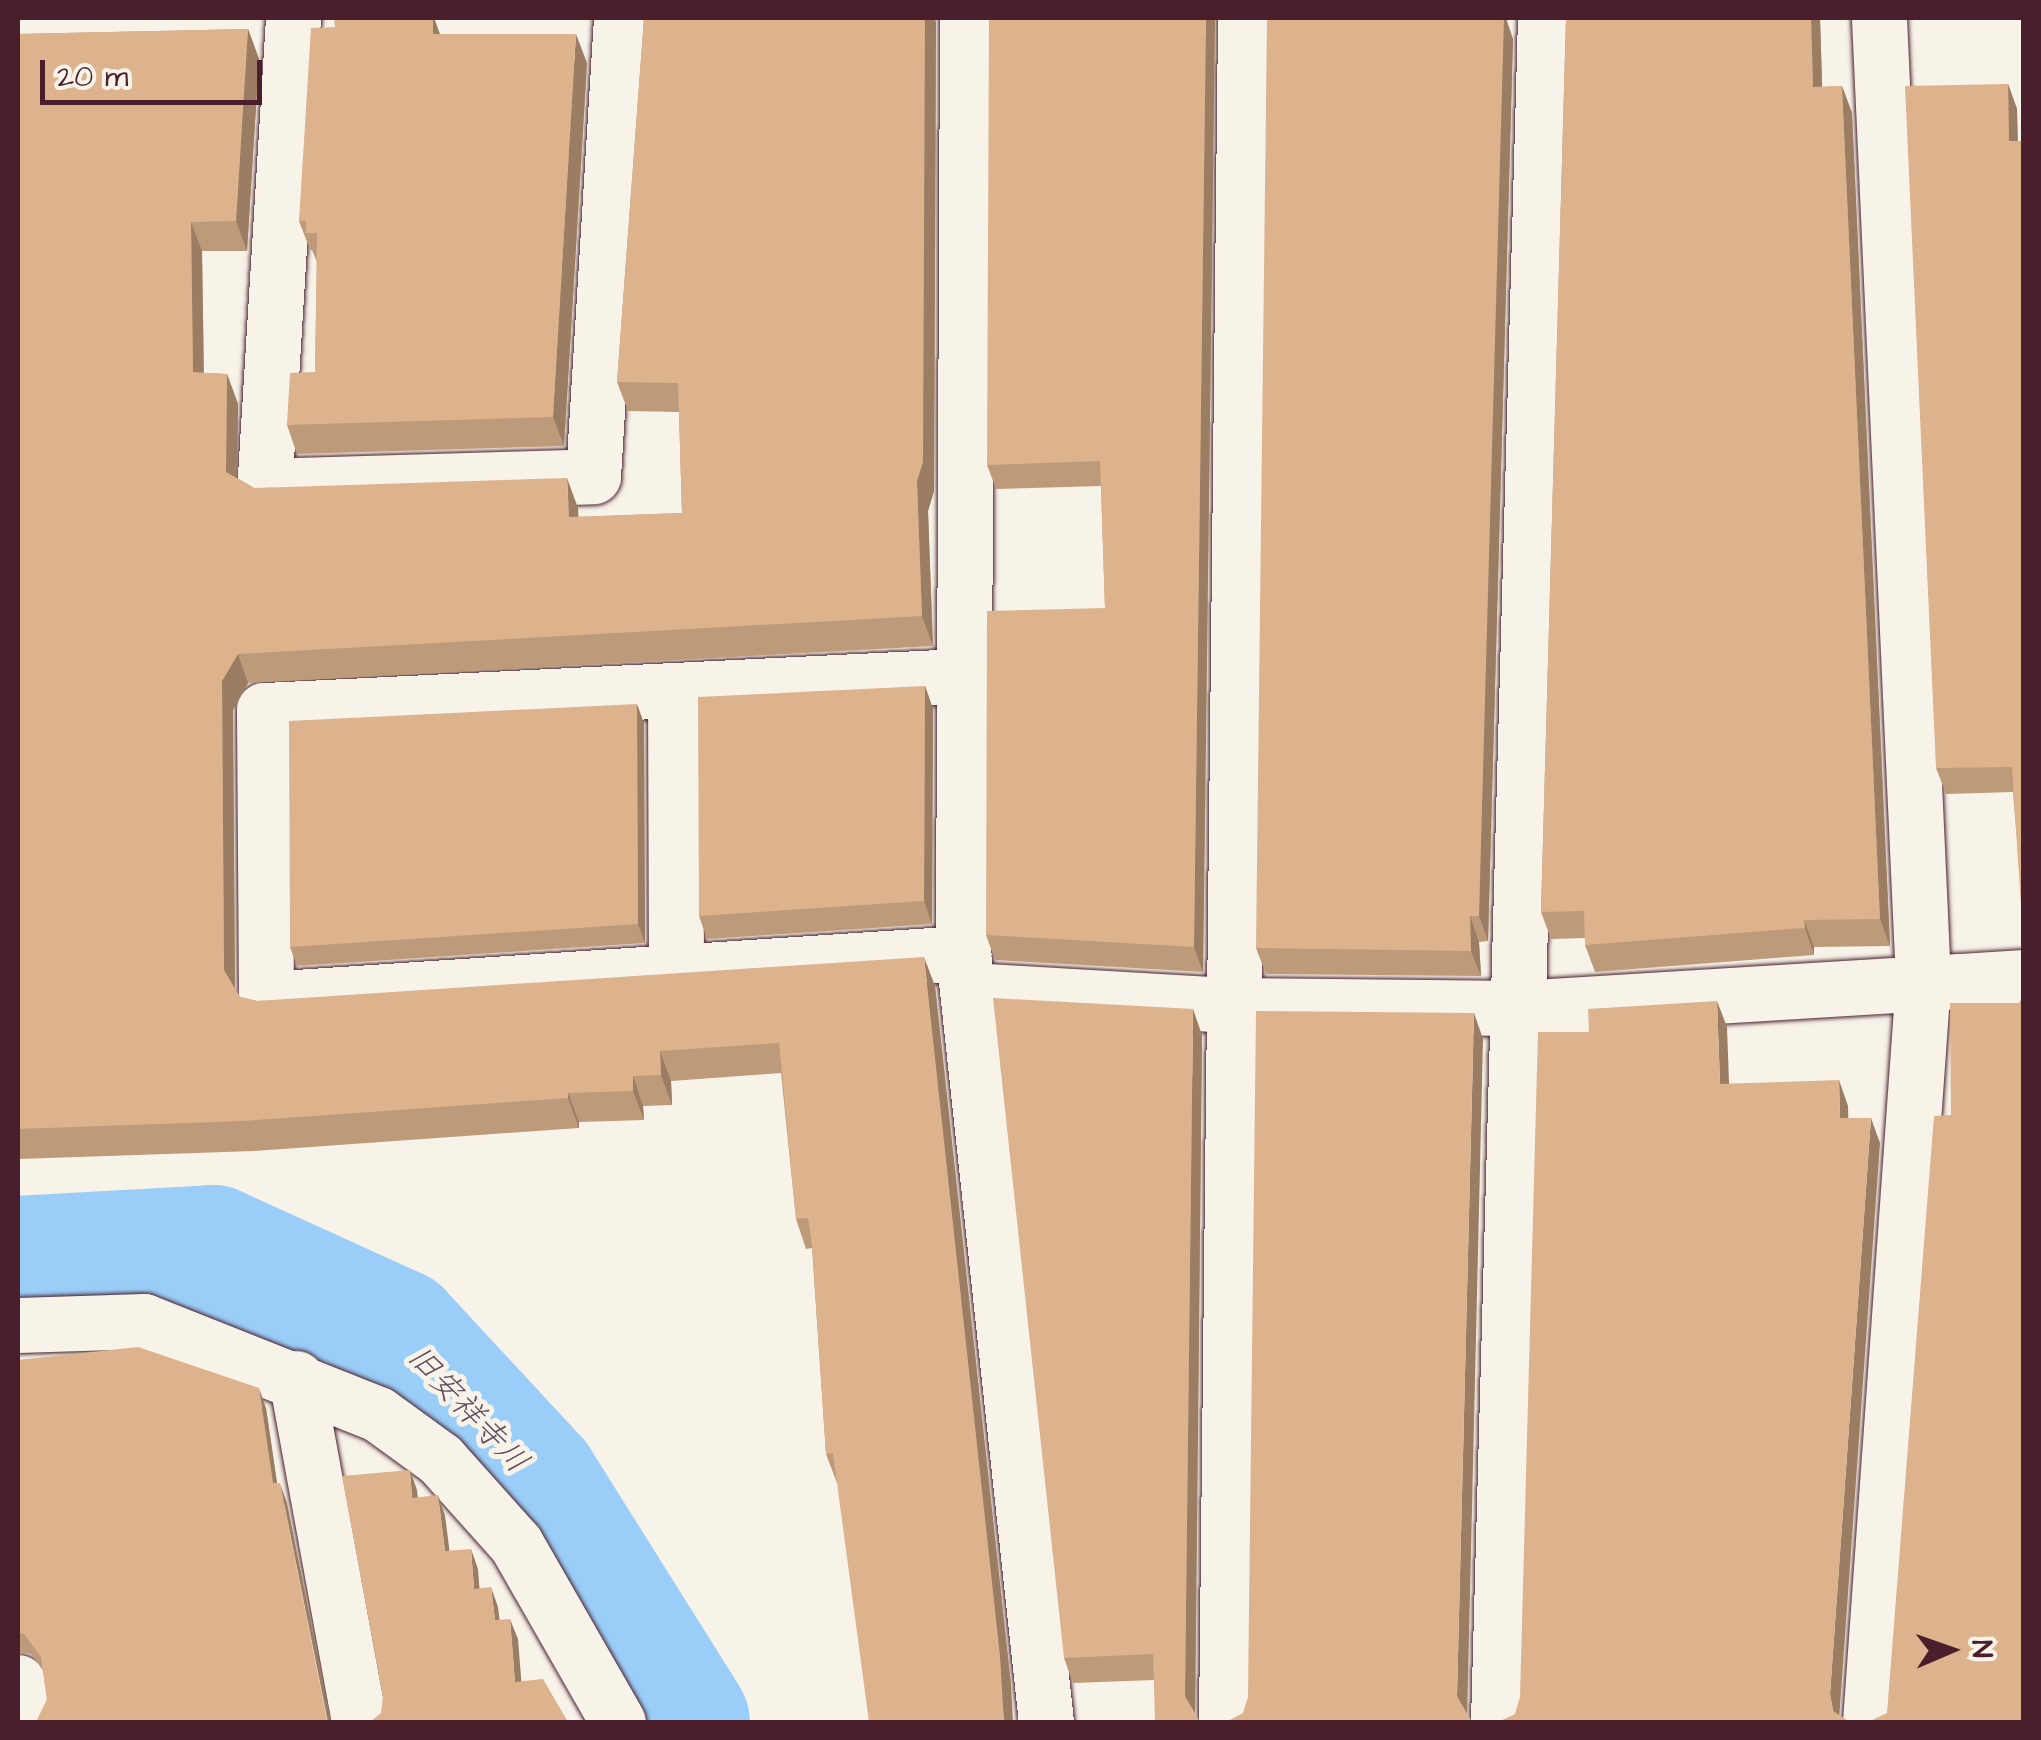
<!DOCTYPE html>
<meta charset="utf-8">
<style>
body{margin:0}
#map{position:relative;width:2041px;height:1740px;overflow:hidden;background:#f7f3e8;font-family:"Architects Daughter","Klee One",sans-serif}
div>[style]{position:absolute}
.river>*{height:132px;margin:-66px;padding:0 66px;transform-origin:66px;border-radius:66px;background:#9acef8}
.roads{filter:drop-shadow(0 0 2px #4a1f2b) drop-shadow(0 0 2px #4a1f2b)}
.minor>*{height:55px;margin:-27.5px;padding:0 27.5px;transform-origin:27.5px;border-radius:27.5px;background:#f7f3e8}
.wall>*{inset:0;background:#bd9a79}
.shaded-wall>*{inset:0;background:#9a7d63}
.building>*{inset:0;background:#dcb38d}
span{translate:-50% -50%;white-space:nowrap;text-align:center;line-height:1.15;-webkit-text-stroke:10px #f7f3e8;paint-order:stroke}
.water-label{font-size:32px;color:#5e4b5e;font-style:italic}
.frame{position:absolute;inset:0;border:20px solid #4a1f2b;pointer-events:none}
.north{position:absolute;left:1901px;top:1600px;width:100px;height:100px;-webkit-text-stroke:8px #f7f3e8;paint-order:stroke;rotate:88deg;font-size:28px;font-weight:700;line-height:40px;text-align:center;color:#4a1f2b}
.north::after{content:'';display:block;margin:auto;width:35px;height:45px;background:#4a1f2b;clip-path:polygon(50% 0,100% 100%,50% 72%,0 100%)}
.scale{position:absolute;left:40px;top:60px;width:222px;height:45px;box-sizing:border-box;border:5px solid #4a1f2b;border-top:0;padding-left:12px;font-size:30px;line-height:35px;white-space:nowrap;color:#4a1f2b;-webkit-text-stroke:8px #f7f3e8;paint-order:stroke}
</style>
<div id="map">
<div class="river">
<div style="left:18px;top:1262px;width:195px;rotate:-3.2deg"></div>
<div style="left:213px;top:1251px;width:202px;rotate:24.5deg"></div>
<div style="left:397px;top:1335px;width:202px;rotate:47.2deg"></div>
<div style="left:534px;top:1483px;width:282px;rotate:57.9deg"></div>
</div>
<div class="roads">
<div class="minor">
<div style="left:293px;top:18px;width:469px;rotate:93.5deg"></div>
<div style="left:264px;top:486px;width:329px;rotate:-1.7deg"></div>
<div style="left:593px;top:476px;width:459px;rotate:-86.5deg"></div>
<div style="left:967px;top:18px;width:935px;rotate:90.25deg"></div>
<div style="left:963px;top:953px;width:773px;rotate:83.84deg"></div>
<div style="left:960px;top:676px;width:697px;rotate:177.2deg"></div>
<div style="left:264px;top:710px;width:289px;rotate:89.6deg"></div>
<div style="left:266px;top:999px;width:699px;rotate:-3.78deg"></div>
<div style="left:675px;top:691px;width:281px;rotate:89.8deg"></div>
<div style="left:969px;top:990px;width:263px;rotate:3.3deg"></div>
<div style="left:1232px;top:1005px;width:287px;rotate:0.6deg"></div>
<div style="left:1519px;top:1008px;width:506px;rotate:-3.51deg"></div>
<div style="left:18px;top:1325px;width:126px;rotate:-1.8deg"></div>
<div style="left:144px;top:1321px;width:252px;rotate:21.7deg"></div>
<div style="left:378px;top:1414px;width:77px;rotate:36deg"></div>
<div style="left:440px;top:1459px;width:114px;rotate:48.2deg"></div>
<div style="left:516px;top:1544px;width:205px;rotate:60.2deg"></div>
<div style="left:296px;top:1378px;width:350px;rotate:79.6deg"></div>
<div style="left:18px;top:1682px;width:40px;rotate:82.9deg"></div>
<div style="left:1226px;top:1722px;width:1704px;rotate:-89.36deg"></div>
<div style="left:1498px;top:1722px;width:1705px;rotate:-88.42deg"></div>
<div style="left:1870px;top:1722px;width:744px;rotate:-85.91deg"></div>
<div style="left:1923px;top:980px;width:963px;rotate:-92.62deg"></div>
</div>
</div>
<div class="wall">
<div style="clip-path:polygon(339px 18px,434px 18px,440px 34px,587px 63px,564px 446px,297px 454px,287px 425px,315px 372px,317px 262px,312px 250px,310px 250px,299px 221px,335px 27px)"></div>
<div style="clip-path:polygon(644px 18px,934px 18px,936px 22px,934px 491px,928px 511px,933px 646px,248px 683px,233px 710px,235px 988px,240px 997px,257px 1001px,935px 986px,1011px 1685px,837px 1483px,826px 1454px,812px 1248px,806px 1249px,796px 1219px,781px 1073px,671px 1081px,672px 1105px,643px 1106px,644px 1120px,579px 1122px,579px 1128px,254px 1151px,18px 1159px,18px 34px,248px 29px,259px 59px,247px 251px,202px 251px,204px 373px,227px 374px,238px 404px,237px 478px,254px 488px,578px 508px,578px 517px,682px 513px,679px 412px,628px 411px,617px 382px)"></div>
<div style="clip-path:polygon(1215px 18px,1203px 972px,995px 960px,986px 935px,1105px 608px,1101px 486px,996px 489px,987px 465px)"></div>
<div style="clip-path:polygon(1566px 18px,1820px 18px,1822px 87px,1842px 86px,1852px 113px,1890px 946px,1814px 947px,1814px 955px,1595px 972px,1585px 945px,1585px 938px,1551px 939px,1541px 912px)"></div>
<div style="clip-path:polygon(1513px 39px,1488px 941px,1479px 942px,1481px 976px,1266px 974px,1256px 948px)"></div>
<div style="clip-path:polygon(2008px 84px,2017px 109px,2018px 141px,2024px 141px,2024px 926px,2013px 792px,1946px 794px,1936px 768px)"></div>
<div style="clip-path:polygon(925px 686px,933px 709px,932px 924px,707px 939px,699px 916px)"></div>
<div style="clip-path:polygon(644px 723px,645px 943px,297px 966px,290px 947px)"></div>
<div style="clip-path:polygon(1202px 1035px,1195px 1713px,1154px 1680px,1073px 1683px,1064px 1658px)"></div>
<div style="clip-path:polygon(18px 1360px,266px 1408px,277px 1483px,287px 1503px,47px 1699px,43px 1670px,31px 1654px,18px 1652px)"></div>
</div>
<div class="shaded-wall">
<div style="clip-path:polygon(433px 18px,434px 18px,443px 43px,433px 34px)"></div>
<div style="clip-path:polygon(925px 18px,934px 18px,936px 22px,934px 491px,928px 511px,933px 646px,922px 616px,917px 481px)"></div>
<div style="clip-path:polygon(1206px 18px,1215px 18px,1203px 972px,1194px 947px)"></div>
<div style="clip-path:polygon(1498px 18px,1506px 18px,1513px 39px,1488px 941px,1479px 916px)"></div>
<div style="clip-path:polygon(1811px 18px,1820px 18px,1823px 114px,1813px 87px)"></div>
<div style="clip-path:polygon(248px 29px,259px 59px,247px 251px,236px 221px)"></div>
<div style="clip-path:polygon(576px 34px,587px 63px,564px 446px,553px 417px)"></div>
<div style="clip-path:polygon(2008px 84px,2017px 109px,2018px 167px,2009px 141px)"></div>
<div style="clip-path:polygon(1842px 86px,1852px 113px,1890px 946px,1880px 919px)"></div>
<div style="clip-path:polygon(191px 222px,202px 251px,204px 402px,193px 372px)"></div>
<div style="clip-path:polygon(227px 374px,238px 404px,237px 502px,226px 472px)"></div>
<div style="clip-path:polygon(567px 478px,578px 508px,580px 546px,569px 517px)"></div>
<div style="clip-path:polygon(238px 654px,248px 683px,233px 710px,235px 999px,224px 970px,222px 681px)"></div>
<div style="clip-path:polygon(925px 686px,933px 709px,932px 924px,924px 901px)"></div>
<div style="clip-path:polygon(637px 704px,644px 723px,645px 943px,638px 924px)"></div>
<div style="clip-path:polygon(1470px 916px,1479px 942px,1481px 976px,1471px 951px)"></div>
<div style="clip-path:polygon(1804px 920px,1814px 947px,1814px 955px,1805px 928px)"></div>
<div style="clip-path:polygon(924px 957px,935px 986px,1011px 1685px,1013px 1722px,1004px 1722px)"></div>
<div style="clip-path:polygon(1717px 1001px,1727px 1027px,1730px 1110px,1720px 1084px)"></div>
<div style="clip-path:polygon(1193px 1009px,1202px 1035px,1195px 1722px,1185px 1696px)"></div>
<div style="clip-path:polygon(1474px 1013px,1483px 1039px,1467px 1721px,1457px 1696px)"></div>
<div style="clip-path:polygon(660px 1051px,671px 1081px,672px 1105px,661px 1075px)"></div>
<div style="clip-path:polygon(633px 1076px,643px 1106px,644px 1120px,633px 1091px)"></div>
<div style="clip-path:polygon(1839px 1080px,1848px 1106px,1849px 1144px,1840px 1118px)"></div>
<div style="clip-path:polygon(568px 1093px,579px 1122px,579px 1128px,568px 1098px)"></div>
<div style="clip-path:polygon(1871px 1118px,1880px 1143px,1839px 1720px,1833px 1711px,1830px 1694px)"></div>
<div style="clip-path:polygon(259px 1388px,266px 1408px,280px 1503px,273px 1483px)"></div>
<div style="clip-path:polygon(410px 1470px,417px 1490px,420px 1518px,412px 1498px)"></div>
<div style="clip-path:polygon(280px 1483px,287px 1503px,331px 1722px,328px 1722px)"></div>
<div style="clip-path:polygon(438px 1495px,445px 1515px,452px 1571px,445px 1551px)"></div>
<div style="clip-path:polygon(471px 1549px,478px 1569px,481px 1609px,474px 1589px)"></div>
<div style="clip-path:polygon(491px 1587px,498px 1607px,502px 1640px,495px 1620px)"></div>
<div style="clip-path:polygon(510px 1619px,518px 1639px,523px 1702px,515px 1682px)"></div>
</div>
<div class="building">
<div style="clip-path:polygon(334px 18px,433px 18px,433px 34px,576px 34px,553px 417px,287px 425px,290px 373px,315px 372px,317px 233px,306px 233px,306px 221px,299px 221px,311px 28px,335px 27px)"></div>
<div style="clip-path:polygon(644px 18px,925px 18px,923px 462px,917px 481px,922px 616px,238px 654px,222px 681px,224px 970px,240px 997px,257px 1001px,924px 957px,1000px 1656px,1004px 1722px,869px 1722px,833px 1453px,826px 1454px,812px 1245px,808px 1218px,796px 1219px,779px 1043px,660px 1051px,661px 1075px,633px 1076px,633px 1091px,568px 1093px,568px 1098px,243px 1121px,18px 1129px,18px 34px,248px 29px,236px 221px,191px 222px,193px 372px,227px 374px,226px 472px,254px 488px,567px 478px,569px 517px,682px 513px,678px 383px,617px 382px)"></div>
<div style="clip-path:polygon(989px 18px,1206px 18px,1194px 947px,986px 935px,987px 611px,1105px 608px,1100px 461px,987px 465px)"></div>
<div style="clip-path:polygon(1267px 18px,1504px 18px,1479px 916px,1470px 916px,1471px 951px,1256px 948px)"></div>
<div style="clip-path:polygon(1566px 18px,1811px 18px,1813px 87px,1842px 86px,1880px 919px,1804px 920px,1805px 928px,1585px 945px,1584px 911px,1541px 912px)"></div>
<div style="clip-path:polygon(2008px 84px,2009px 141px,2024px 141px,2024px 923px,2022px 922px,2012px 767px,1936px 768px,1905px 86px)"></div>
<div style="clip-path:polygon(925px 686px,924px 901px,699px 916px,698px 697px)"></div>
<div style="clip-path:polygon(637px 704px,638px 924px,290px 947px,289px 721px)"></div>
<div style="clip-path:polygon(2024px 993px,2024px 1722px,1868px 1722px,1887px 1713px,1934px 1116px,1951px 1115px,1950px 1003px,2019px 1003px)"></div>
<div style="clip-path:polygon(993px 998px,1193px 1009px,1185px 1696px,1200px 1722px,1155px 1722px,1153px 1654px,1064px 1658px)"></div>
<div style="clip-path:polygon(1717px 1001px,1720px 1084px,1839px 1080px,1840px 1118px,1871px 1118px,1830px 1694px,1833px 1711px,1850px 1722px,1498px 1722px,1515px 1714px,1520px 1697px,1538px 1032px,1589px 1032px,1588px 1009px)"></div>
<div style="clip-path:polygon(1256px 1011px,1474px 1013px,1457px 1696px,1472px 1722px,1226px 1722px,1243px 1713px,1248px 1697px)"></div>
<div style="clip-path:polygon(138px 1347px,259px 1388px,273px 1483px,280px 1483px,327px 1721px,330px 1722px,36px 1722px,47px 1699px,41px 1657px,24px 1634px,18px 1633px,18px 1360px)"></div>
<div style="clip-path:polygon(410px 1470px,412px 1498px,438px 1495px,445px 1551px,471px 1549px,474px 1589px,491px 1587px,495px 1620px,510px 1619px,515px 1682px,543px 1679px,568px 1722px,370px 1722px,381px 1713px,383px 1697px,342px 1476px)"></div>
</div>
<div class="water-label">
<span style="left:467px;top:1410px;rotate:47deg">旧安祥寺川</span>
</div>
<div class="frame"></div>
<div class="north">N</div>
<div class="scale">20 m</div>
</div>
